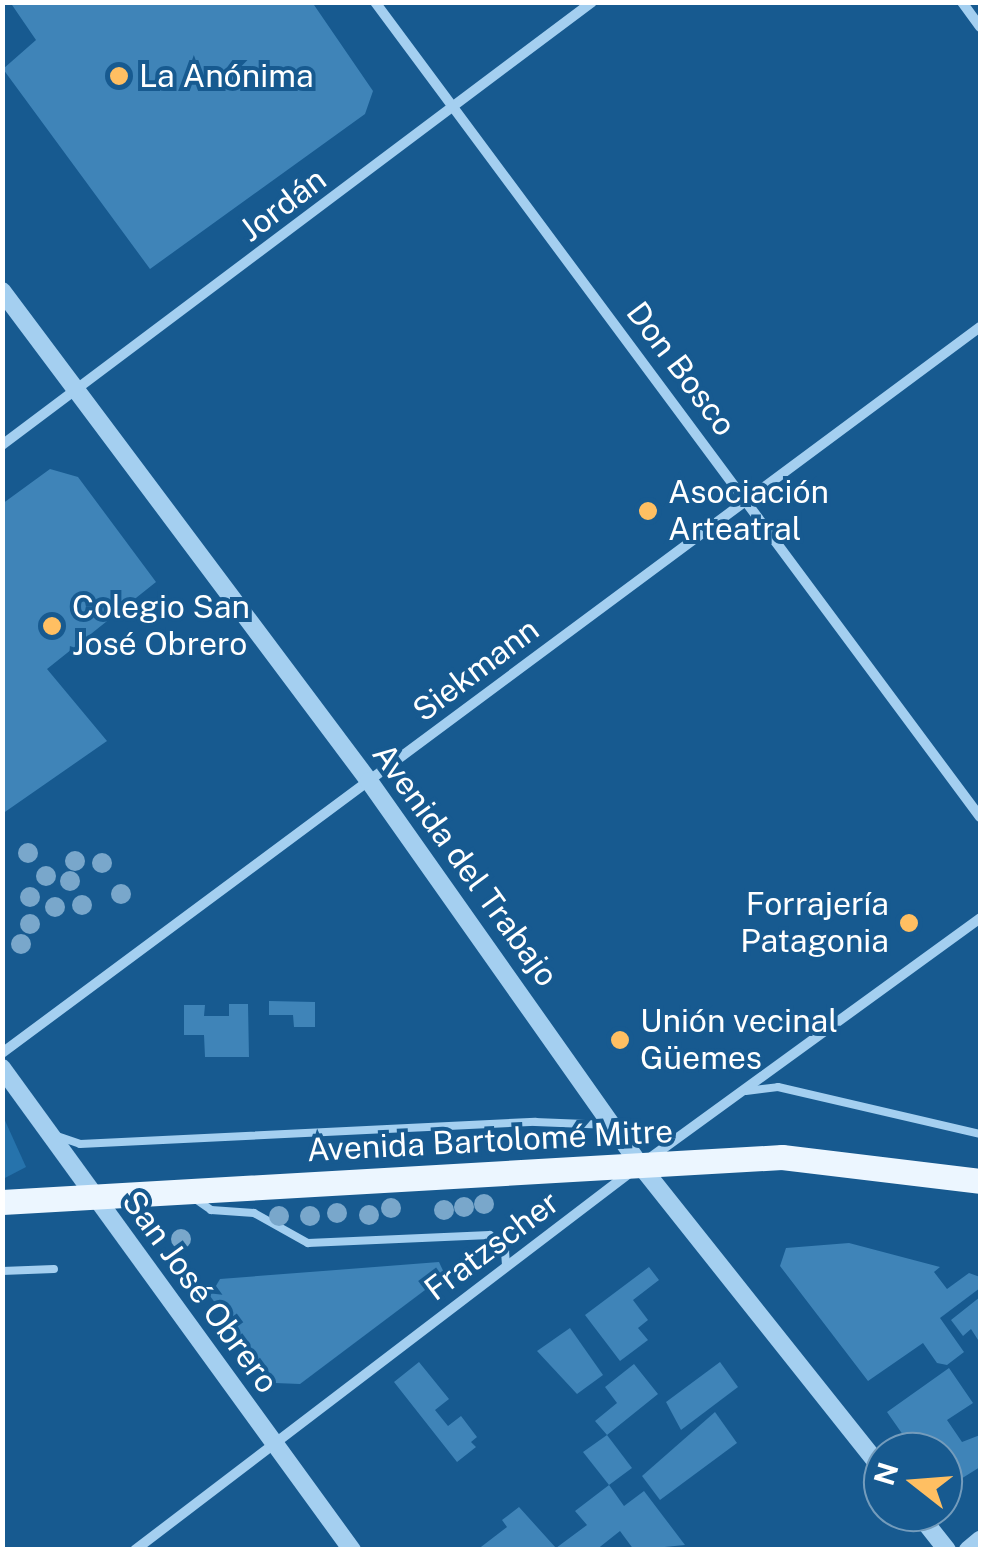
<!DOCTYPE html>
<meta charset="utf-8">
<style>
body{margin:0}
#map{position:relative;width:983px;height:1552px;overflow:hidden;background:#175a90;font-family:"Public Sans",sans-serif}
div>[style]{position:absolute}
.green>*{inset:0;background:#2673ac}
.building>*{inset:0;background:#3f84b8}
.service>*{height:8px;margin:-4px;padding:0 4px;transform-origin:4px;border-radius:4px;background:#a4cff0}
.minor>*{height:10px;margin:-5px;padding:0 5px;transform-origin:5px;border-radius:5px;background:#a4cff0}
.tertiary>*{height:18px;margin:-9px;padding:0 9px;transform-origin:9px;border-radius:9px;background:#a4cff0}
.primary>*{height:25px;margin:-12.5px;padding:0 12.5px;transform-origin:12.5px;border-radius:12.5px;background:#ecf6ff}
.trees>*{width:20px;height:20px;margin:-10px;border-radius:50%;background:#79a7cb}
.dots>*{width:28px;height:28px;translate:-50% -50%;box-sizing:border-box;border:5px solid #175a90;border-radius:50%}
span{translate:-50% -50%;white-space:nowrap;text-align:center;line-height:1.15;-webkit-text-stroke:8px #175a90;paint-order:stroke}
.poi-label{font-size:32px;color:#fff}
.left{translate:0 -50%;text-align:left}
.right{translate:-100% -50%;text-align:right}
.street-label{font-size:32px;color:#fff}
.frame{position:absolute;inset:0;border:5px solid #fff;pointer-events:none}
.north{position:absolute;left:863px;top:1432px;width:100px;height:100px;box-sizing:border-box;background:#175a90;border:2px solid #749cbc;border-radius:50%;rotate:287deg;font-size:28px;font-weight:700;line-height:40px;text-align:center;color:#fff}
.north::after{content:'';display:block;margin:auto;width:35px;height:45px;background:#ffbf62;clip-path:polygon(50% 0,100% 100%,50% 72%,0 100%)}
</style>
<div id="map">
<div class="green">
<div style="clip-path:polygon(2px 1114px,26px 1167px,3px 1179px,2px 1179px)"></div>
</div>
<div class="building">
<div style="clip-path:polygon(10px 2px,312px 2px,373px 91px,365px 114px,150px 269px,3px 69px,36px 40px)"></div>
<div style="clip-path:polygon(50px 469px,78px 477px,156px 582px,47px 669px,107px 741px,2px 814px,2px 504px)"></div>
<div style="clip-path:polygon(269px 1001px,315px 1002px,315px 1027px,294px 1027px,293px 1015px,269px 1015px)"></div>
<div style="clip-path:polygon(229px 1004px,248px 1004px,249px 1057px,205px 1057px,204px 1035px,184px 1035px,184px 1005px,205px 1005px,204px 1016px,229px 1016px)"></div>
<div style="clip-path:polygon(849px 1243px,940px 1267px,934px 1272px,947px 1289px,969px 1273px,980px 1277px,980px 1288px,940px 1318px,964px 1352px,947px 1365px,937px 1363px,923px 1343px,868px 1381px,780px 1266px,786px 1248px)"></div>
<div style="clip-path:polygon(439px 1262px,445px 1275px,300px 1384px,275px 1383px,210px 1296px,220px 1279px)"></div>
<div style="clip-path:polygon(649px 1267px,659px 1280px,633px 1300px,648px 1320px,638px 1328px,648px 1340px,620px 1361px,585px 1315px)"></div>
<div style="clip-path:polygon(980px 1297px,980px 1343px,971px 1329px,963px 1336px,951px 1320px)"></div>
<div style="clip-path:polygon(570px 1328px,603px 1375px,577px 1394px,537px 1351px)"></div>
<div style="clip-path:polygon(419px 1362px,449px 1399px,435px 1410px,448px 1426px,461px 1416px,477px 1437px,471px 1442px,476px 1447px,457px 1462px,394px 1382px)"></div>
<div style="clip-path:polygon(720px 1362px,738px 1387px,681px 1430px,666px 1402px)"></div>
<div style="clip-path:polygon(634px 1364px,658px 1394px,607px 1435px,595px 1421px,617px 1403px,605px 1387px)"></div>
<div style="clip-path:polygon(949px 1368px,973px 1403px,947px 1420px,962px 1442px,980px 1435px,980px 1467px,956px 1482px,943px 1480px,943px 1452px,915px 1452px,887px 1412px)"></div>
<div style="clip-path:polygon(715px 1412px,737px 1443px,660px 1500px,642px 1476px)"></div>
<div style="clip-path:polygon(607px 1435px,632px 1468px,609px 1485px,583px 1452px)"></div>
<div style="clip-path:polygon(609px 1485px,624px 1506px,644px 1491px,685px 1545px,634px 1550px,620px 1531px,596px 1550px,477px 1550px,507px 1527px,502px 1520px,519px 1507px,556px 1548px,587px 1525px,575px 1511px)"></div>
</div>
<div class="service">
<div style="left:746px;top:1091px;width:32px;rotate:-7deg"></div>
<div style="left:778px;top:1087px;width:207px;rotate:13.1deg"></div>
<div style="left:57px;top:1136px;width:24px;rotate:19deg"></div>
<div style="left:80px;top:1144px;width:456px;rotate:-2.8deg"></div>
<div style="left:535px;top:1122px;width:76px;rotate:2.3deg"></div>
<div style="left:194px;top:1198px;width:21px;rotate:35deg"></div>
<div style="left:211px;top:1210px;width:43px;rotate:4deg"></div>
<div style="left:254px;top:1213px;width:62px;rotate:29.1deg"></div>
<div style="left:308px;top:1243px;width:182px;rotate:-2.5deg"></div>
<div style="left:490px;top:1235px;width:22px;rotate:47deg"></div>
<div style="left:505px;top:1251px;width:15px;rotate:86deg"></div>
<div style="left:2px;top:1271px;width:52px;rotate:-2.2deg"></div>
</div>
<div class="minor">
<div style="left:375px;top:2px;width:1015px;rotate:53.41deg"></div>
<div style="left:962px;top:2px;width:31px;rotate:54deg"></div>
<div style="left:2px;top:445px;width:738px;rotate:-36.9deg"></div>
<div style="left:2px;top:1053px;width:1218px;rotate:-36.59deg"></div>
<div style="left:650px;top:1158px;width:408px;rotate:-36deg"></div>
<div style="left:135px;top:1550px;width:625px;rotate:-37.33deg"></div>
</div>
<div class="tertiary">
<div style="left:2px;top:291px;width:612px;rotate:53.17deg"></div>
<div style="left:369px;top:781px;width:470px;rotate:54.8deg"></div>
<div style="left:640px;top:1165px;width:390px;rotate:51.5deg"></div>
<div style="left:2px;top:1068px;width:596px;rotate:54.02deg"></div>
<div style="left:917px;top:1512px;width:48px;rotate:51.7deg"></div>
<div style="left:968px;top:1550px;width:16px;rotate:-40deg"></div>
</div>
<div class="primary">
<div style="left:2px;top:1202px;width:781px;rotate:-3.3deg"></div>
<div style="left:782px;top:1157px;width:199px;rotate:6.9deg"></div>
</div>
<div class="trees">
<div style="left:28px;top:853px"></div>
<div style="left:75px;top:861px"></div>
<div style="left:102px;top:863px"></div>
<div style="left:46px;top:876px"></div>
<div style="left:70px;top:881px"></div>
<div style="left:121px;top:894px"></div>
<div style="left:30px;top:897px"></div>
<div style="left:82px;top:905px"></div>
<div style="left:55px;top:907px"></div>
<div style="left:30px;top:924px"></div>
<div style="left:21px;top:944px"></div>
<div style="left:484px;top:1204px"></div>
<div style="left:464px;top:1207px"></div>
<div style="left:391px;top:1208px"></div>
<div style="left:444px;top:1210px"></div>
<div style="left:337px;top:1213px"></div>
<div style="left:369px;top:1215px"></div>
<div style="left:279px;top:1216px"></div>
<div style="left:310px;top:1216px"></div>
<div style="left:181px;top:1239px"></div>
</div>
<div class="dots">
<div style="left:119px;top:76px;background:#ffbf62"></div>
<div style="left:648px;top:511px;background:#ffbf62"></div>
<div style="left:52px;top:626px;background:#ffbf62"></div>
<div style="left:909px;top:923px;background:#ffbf62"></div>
<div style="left:620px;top:1040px;background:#ffbf62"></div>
</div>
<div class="poi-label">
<span class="left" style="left:139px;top:76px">La Anónima</span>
<span class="left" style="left:668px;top:511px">Asociación<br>Arteatral</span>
<span class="left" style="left:72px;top:626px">Colegio San<br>José Obrero</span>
<span class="right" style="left:889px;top:923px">Forrajería<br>Patagonia</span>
<span class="left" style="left:640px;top:1040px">Unión vecinal<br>Güemes</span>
</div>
<div class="street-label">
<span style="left:283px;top:205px;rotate:-37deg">Jordán</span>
<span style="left:681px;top:369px;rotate:53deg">Don Bosco</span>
<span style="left:476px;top:670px;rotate:-37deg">Siekmann</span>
<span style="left:465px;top:865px;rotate:54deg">Avenida del Trabajo</span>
<span style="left:490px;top:1141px;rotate:-3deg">Avenida Bartolomé Mitre</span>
<span style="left:492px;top:1246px;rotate:-37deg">Fratzscher</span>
<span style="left:200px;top:1292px;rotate:54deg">San José Obrero</span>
</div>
<div class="frame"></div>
<div class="north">N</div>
</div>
